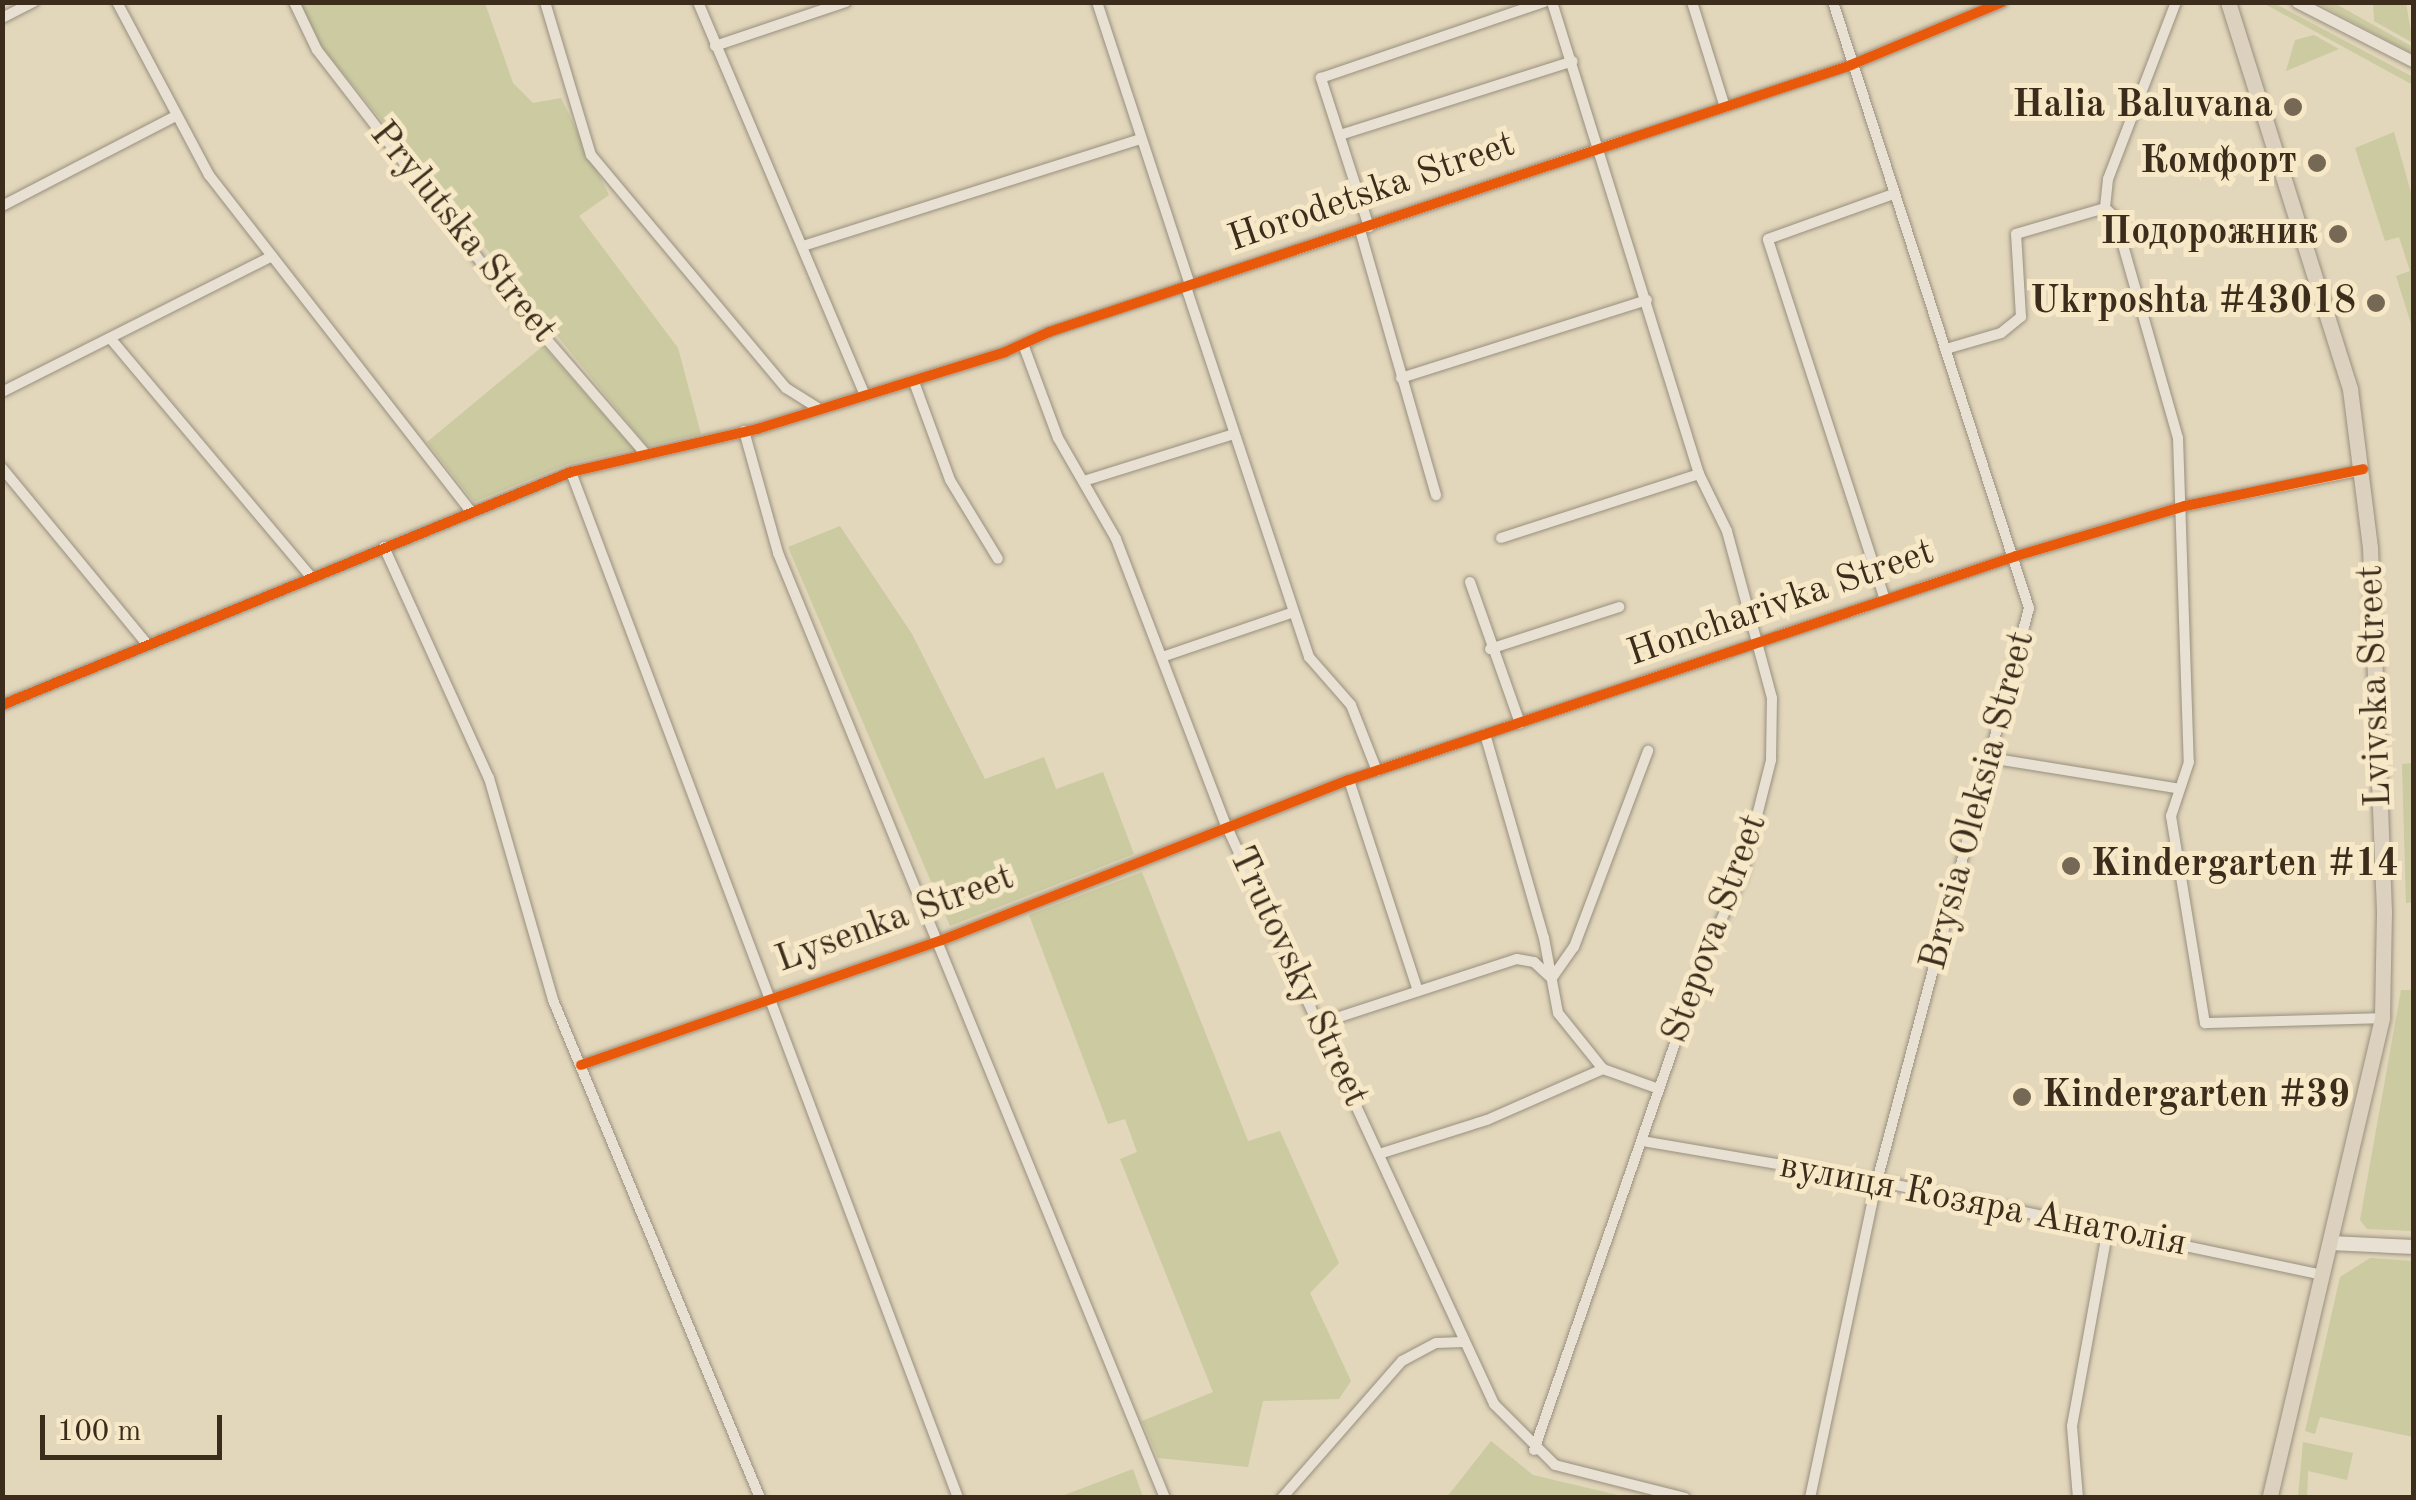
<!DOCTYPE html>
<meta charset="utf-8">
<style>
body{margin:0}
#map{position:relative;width:2416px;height:1500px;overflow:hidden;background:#e2d6bb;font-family:"Old Standard TT",serif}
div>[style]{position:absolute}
.green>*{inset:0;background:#cbcaa1}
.roads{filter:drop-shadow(0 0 2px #98907e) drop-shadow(0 0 2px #98907e)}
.minor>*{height:10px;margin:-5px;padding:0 5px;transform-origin:5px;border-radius:5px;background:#e7e0d3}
.tertiary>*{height:11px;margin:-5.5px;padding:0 5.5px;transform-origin:5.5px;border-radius:5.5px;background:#e7e0d3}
.secondary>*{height:14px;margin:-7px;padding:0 7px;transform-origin:7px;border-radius:7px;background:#e7e0d3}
.primary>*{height:15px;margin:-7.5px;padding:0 7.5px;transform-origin:7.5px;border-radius:7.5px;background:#dbd1be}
.cycleway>*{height:10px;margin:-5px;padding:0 5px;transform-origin:5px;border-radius:5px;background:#e8590c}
.dots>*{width:28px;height:28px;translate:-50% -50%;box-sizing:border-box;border:5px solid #f7e8c8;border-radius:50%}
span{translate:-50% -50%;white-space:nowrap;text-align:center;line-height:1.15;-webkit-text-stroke:10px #f7e8c8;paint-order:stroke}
.poi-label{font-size:38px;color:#3b2c1c;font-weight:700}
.right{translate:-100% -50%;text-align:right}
.left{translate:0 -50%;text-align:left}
.street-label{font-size:38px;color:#3b2c1c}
.frame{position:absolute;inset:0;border:5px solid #3b2c1c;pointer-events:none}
.scale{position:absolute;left:40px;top:1415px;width:182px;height:45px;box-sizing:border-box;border:5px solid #3b2c1c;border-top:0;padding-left:12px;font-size:30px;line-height:35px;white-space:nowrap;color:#3b2c1c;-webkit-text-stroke:8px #f7e8c8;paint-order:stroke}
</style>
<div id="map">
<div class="green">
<div style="clip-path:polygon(300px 3px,485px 3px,513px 83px,533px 103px,561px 98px,609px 195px,579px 216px,678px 348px,701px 434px,647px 446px,322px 47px)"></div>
<div style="clip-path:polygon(2263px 3px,2274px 3px,2413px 77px,2413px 85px)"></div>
<div style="clip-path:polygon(2317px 3px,2334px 3px,2413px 47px,2413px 54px)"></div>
<div style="clip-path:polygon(2373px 3px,2406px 3px,2413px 43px,2374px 21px)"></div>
<div style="clip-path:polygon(2314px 35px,2339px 49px,2286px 71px,2295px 40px)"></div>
<div style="clip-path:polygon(2394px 132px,2413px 200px,2413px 330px,2396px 276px,2410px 271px,2399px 237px,2385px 241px,2355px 148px)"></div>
<div style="clip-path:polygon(543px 346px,634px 449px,568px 464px,474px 502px,427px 442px)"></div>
<div style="clip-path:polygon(840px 526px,912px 634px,985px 779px,1044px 757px,1056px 789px,1103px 772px,1134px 854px,950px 926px,788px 547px)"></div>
<div style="clip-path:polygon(2413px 756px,2414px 756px,2413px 902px,2406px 903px,2402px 764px,2413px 763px)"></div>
<div style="clip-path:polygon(1142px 872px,1248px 1141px,1280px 1131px,1339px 1263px,1310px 1293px,1351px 1381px,1339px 1399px,1263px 1401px,1248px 1467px,1158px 1458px,1142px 1421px,1213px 1392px,1120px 1159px,1137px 1152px,1125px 1119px,1108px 1124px,1029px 915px)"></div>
<div style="clip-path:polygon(2401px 990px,2413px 990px,2413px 1231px,2367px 1229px,2360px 1220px)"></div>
<div style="clip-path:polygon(2370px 1258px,2413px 1261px,2413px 1437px,2320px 1417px,2315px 1434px,2305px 1431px,2340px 1277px)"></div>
<div style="clip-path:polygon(1491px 1441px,1533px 1475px,1626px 1497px,1447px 1497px)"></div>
<div style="clip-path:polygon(2303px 1442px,2353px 1453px,2347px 1480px,2308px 1471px,2307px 1497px,2298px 1497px)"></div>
<div style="clip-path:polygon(1133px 1469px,1143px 1497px,1063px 1497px,1062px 1496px)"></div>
</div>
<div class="roads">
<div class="minor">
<div style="left:117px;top:2px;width:196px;rotate:62deg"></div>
<div style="left:209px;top:175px;width:426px;rotate:52.1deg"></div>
<div style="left:294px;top:2px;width:53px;rotate:64.4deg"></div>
<div style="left:317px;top:50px;width:277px;rotate:52.3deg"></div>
<div style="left:486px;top:269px;width:242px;rotate:49.2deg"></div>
<div style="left:545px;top:2px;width:160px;rotate:73.3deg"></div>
<div style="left:591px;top:155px;width:304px;rotate:50.1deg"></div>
<div style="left:786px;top:388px;width:39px;rotate:32deg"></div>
<div style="left:698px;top:2px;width:426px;rotate:67deg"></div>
<div style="left:1097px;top:2px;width:298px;rotate:71.8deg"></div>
<div style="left:1692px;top:2px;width:110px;rotate:72.6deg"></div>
<div style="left:2176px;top:2px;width:190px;rotate:111deg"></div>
<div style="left:2108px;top:179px;width:29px;rotate:96deg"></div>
<div style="left:2105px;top:208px;width:13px;rotate:42deg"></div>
<div style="left:2115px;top:217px;width:230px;rotate:74.1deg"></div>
<div style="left:2178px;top:438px;width:324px;rotate:88.1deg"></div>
<div style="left:2189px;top:762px;width:57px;rotate:108.4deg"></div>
<div style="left:2171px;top:816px;width:210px;rotate:80.7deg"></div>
<div style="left:2205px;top:1023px;width:177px;rotate:-1.6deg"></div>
<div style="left:2px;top:18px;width:36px;rotate:-27deg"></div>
<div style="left:715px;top:46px;width:138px;rotate:-18.6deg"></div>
<div style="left:1340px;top:135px;width:244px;rotate:-17.6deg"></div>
<div style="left:2px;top:206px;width:194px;rotate:-27.4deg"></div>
<div style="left:1369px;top:227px;width:157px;rotate:-107.9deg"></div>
<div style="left:1321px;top:78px;width:236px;rotate:-18.8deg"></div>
<div style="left:1360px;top:230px;width:276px;rotate:74deg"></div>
<div style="left:803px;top:246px;width:354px;rotate:-17.6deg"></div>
<div style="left:1186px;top:287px;width:390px;rotate:71.6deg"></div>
<div style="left:1309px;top:657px;width:64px;rotate:48.8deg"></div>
<div style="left:1351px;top:705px;width:71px;rotate:68.5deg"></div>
<div style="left:110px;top:338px;width:312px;rotate:49.9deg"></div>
<div style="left:1023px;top:344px;width:100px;rotate:69.6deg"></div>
<div style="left:1058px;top:438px;width:116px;rotate:60.1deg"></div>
<div style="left:1116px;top:539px;width:306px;rotate:69deg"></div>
<div style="left:1226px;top:825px;width:638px;rotate:65.16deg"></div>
<div style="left:1494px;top:1404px;width:86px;rotate:45deg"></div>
<div style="left:1555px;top:1465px;width:134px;rotate:14.2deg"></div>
<div style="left:1946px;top:349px;width:57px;rotate:-16.2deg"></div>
<div style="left:2001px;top:333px;width:26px;rotate:-39deg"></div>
<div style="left:2021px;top:317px;width:83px;rotate:-93.4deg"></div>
<div style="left:2016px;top:234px;width:93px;rotate:-16.3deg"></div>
<div style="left:1401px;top:378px;width:258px;rotate:-17.6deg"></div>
<div style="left:914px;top:382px;width:104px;rotate:69.8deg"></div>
<div style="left:950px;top:480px;width:92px;rotate:58.7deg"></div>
<div style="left:2px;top:392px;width:302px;rotate:-26.7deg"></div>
<div style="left:744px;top:431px;width:127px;rotate:74.4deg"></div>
<div style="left:778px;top:553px;width:1021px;rotate:67.73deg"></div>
<div style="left:2px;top:468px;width:229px;rotate:50.5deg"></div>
<div style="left:571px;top:472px;width:1097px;rotate:69.33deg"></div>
<div style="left:1087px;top:480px;width:154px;rotate:-17.4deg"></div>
<div style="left:1501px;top:538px;width:208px;rotate:-17.9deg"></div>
<div style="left:384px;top:547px;width:254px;rotate:65.6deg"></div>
<div style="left:489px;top:778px;width:231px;rotate:73.9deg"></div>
<div style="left:553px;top:1000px;width:539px;rotate:67.43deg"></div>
<div style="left:1470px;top:582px;width:150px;rotate:70.5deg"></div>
<div style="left:1885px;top:600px;width:379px;rotate:-108deg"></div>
<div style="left:1768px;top:239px;width:134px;rotate:-19.7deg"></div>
<div style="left:1490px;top:649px;width:136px;rotate:-18deg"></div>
<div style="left:1162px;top:657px;width:139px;rotate:-18.8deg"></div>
<div style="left:2px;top:705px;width:615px;rotate:-22.27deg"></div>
<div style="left:571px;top:472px;width:191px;rotate:-13deg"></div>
<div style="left:757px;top:429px;width:260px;rotate:-17.2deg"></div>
<div style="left:1005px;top:352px;width:48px;rotate:-24.4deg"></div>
<div style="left:1049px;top:332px;width:845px;rotate:-18.41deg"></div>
<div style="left:1851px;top:65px;width:164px;rotate:-22.6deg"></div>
<div style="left:1485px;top:734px;width:212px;rotate:73.9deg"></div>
<div style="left:1544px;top:938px;width:76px;rotate:79.4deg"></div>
<div style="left:1558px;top:1013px;width:72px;rotate:51.2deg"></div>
<div style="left:1603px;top:1069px;width:59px;rotate:19.7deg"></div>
<div style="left:1990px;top:758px;width:188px;rotate:9.2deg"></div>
<div style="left:1349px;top:780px;width:222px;rotate:71.9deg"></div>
<div style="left:1552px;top:978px;width:38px;rotate:-55deg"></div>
<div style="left:1574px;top:947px;width:210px;rotate:-69.3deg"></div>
<div style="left:1318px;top:1024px;width:209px;rotate:-18.1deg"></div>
<div style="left:1517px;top:959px;width:17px;rotate:10deg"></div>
<div style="left:1534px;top:962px;width:23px;rotate:43deg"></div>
<div style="left:581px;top:1065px;width:382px;rotate:-19.1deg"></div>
<div style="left:942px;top:940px;width:437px;rotate:-21.5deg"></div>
<div style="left:1349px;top:780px;width:704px;rotate:-18.56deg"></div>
<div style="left:2016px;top:556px;width:176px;rotate:-16.5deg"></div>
<div style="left:2185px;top:506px;width:181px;rotate:-11.5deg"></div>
<div style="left:1642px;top:1141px;width:238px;rotate:9.7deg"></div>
<div style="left:1877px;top:1181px;width:455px;rotate:11.9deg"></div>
<div style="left:1379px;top:1154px;width:113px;rotate:-17.5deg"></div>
<div style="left:1487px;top:1120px;width:127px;rotate:-23.7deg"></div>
<div style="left:1534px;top:1450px;width:531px;rotate:-70.88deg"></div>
<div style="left:1708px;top:948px;width:81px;rotate:-65deg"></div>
<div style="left:1742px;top:875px;width:119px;rotate:-75.8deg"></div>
<div style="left:1771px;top:760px;width:62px;rotate:-89.1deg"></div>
<div style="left:1772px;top:698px;width:173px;rotate:-105.1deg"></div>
<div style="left:1727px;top:531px;width:64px;rotate:-116.2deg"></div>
<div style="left:1699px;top:474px;width:494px;rotate:-107.3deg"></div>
<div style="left:1282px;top:1498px;width:182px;rotate:-48.8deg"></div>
<div style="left:1402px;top:1361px;width:38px;rotate:-28deg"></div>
<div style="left:1436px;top:1343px;width:27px;rotate:-2deg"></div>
<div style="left:1810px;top:1498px;width:324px;rotate:-78.1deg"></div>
<div style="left:1877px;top:1181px;width:593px;rotate:-75.14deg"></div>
<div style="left:2029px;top:608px;width:637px;rotate:-107.92deg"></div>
<div style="left:2078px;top:1498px;width:72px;rotate:-94.8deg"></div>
<div style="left:2072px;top:1426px;width:201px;rotate:-79.7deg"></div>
</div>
<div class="tertiary">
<div style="left:2297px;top:2px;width:131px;rotate:27.1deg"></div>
</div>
<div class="secondary">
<div style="left:2330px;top:1243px;width:84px;rotate:2.7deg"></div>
</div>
<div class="primary">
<div style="left:2228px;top:2px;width:406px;rotate:72.5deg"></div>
<div style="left:2350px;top:389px;width:159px;rotate:82.8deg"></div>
<div style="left:2370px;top:547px;width:365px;rotate:87.8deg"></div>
<div style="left:2384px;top:912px;width:106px;rotate:91.1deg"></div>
<div style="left:2382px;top:1018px;width:493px;rotate:103.2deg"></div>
</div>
</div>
<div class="cycleway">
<div style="left:2px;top:705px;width:615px;rotate:-22.27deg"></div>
<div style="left:571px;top:472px;width:191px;rotate:-13deg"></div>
<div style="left:757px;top:429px;width:260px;rotate:-17.2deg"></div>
<div style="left:1005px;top:352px;width:48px;rotate:-24.4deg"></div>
<div style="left:1049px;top:332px;width:845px;rotate:-18.41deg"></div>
<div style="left:1851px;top:65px;width:164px;rotate:-22.6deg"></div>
<div style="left:581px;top:1065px;width:382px;rotate:-19.1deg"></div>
<div style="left:942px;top:940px;width:437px;rotate:-21.5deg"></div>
<div style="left:1349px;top:780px;width:704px;rotate:-18.56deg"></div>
<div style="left:2016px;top:556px;width:176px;rotate:-16.5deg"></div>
<div style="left:2185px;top:506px;width:182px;rotate:-11.7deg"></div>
</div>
<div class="dots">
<div style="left:2293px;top:107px;background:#756854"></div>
<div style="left:2317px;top:163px;background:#756854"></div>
<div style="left:2338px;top:234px;background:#756854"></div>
<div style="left:2376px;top:303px;background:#756854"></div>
<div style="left:2071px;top:866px;background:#756854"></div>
<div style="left:2022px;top:1097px;background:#756854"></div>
</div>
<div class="poi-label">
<span class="right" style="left:2273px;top:107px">Halia Baluvana</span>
<span class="right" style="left:2297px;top:163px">Комфорт</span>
<span class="right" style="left:2318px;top:234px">Подорожник</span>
<span class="right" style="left:2356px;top:303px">Ukrposhta #43018</span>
<span class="left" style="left:2091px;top:866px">Kindergarten #14</span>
<span class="left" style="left:2042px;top:1097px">Kindergarten #39</span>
</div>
<div class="street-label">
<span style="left:1372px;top:193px;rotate:-19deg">Horodetska Street</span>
<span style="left:462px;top:233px;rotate:51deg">Prylutska Street</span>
<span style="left:1781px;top:604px;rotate:-19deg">Honcharivka Street</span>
<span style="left:2376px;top:686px;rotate:-92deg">Lvivska Street</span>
<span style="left:1979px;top:801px;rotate:-75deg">Brysia Oleksia Street</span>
<span style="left:895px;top:920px;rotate:-20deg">Lysenka Street</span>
<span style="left:1716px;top:929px;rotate:-70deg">Stepova Street</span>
<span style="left:1297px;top:977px;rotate:65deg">Trutovsky Street</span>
<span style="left:1983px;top:1206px;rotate:11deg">вулиця Козяра Анатолія</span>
</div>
<div class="frame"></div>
<div class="scale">100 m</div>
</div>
